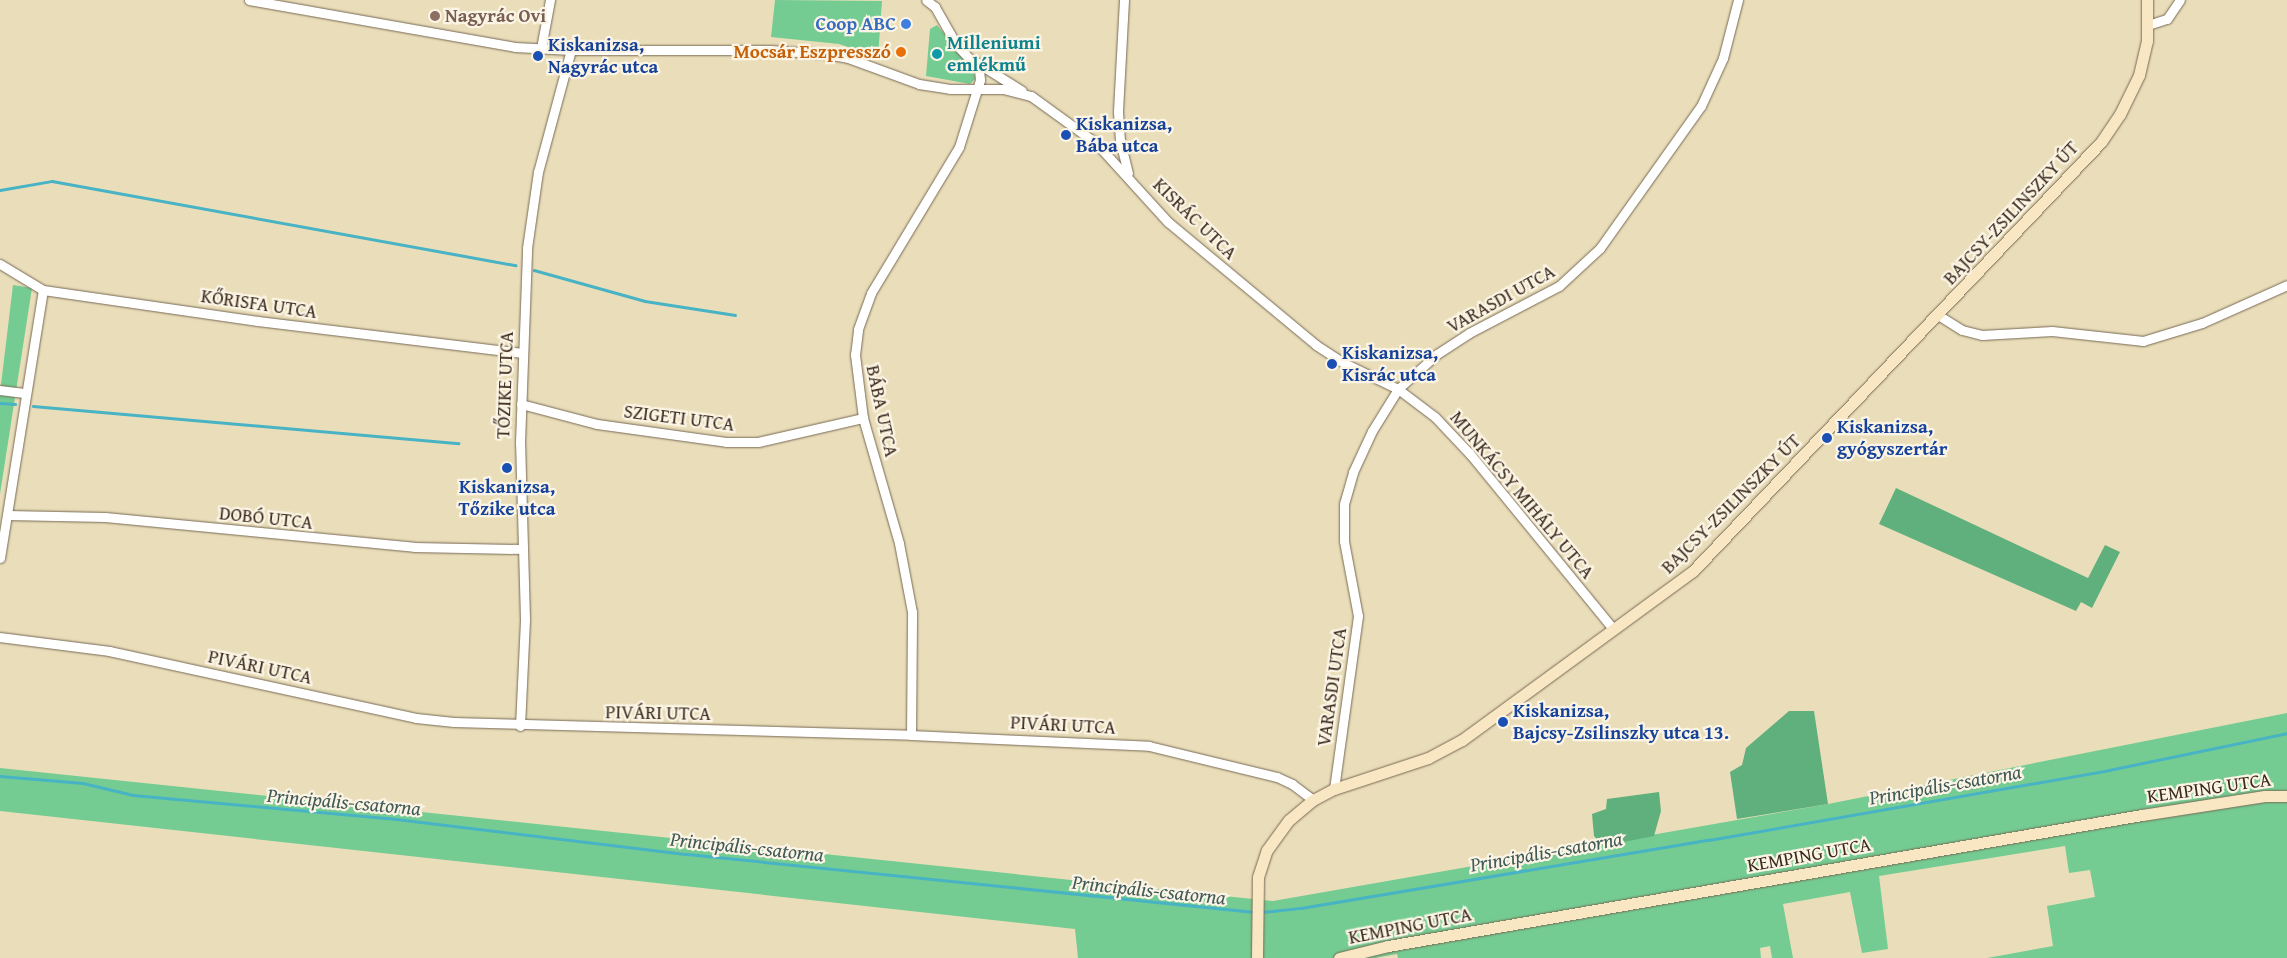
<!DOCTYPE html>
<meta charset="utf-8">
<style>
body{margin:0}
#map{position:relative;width:2287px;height:958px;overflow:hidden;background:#eadeba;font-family:"Gentium Book Plus",serif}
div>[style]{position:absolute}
.green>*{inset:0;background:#74cc92}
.forest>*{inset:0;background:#5fb07c}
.stream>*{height:2.5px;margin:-1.25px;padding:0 1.25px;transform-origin:1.25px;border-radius:1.25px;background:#47b3c4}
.roads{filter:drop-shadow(0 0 1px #786955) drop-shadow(0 0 1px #786955)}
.street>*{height:9px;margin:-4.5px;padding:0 4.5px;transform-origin:4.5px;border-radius:4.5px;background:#fff}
.secondary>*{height:11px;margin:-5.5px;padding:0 5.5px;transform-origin:5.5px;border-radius:5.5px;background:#f9e7c3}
.dots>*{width:14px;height:14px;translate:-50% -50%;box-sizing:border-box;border:2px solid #fcf5e5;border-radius:50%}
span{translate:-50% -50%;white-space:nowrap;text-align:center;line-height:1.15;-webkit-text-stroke:4.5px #fcf5e5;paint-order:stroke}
.education-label{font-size:19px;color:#785e54;font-weight:700}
.left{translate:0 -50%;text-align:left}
.shop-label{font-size:19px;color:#366cbe;font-weight:700}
.right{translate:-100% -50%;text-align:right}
.culture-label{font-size:19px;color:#0d838f;font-weight:700}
.transit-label{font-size:19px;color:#164399;font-weight:700}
.food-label{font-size:19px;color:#c56008;font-weight:700}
.street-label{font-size:19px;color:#3b2a1e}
.water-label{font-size:20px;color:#3f5a58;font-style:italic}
</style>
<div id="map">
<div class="green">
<div style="clip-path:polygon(775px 0,882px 1px,878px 57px,839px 44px,771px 37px)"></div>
<div style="clip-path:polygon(937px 25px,974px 70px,975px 79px,970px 84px,926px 76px,930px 29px)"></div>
<div style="clip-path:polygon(13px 285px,32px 288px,0 494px,0 393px)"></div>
<div style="clip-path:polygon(2287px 713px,2287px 958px,1987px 958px,2053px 946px,2047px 906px,2095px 897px,2090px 870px,2069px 873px,2065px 846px,1879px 876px,1888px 949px,1862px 953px,1850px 892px,1783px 904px,1793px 958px,1772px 958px,1770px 946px,1760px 948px,1761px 958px,1398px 958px,1397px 954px,1375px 958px,1078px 958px,1075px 929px,0 811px,0 768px,1273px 901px,1828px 804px)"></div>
</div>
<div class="forest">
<div style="clip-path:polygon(1896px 488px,2088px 578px,2105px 545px,2120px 552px,2092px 608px,2081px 602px,2076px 611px,1879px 524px)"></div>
<div style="clip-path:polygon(1789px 711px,1814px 711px,1828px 804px,1737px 819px,1730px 772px,1742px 765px,1746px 748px)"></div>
<div style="clip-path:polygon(1659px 792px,1661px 811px,1654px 836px,1603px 846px,1594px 836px,1592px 814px,1606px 809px,1607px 799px)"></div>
</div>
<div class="stream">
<div style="left:0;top:190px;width:53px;rotate:-9.8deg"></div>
<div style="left:52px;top:181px;width:471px;rotate:10.3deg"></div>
<div style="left:534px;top:270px;width:115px;rotate:15.6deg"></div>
<div style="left:645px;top:301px;width:91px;rotate:8.8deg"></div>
<div style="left:0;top:403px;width:15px;rotate:4deg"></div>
<div style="left:33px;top:406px;width:427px;rotate:5deg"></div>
<div style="left:0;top:776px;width:83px;rotate:4.8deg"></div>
<div style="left:83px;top:783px;width:51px;rotate:13.5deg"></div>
<div style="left:133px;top:795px;width:256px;rotate:5.2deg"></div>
<div style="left:388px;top:818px;width:301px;rotate:6.9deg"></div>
<div style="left:687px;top:854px;width:570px;rotate:5.84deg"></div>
<div style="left:1262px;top:912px;width:39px;rotate:-6deg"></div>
<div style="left:1301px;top:908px;width:414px;rotate:-9.5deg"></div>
<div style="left:1709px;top:840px;width:406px;rotate:-9.9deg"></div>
<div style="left:2109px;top:770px;width:182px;rotate:-11.7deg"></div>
</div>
<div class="roads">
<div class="street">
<div style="left:249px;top:0;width:270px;rotate:10deg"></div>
<div style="left:515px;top:47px;width:56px;rotate:3.1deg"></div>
<div style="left:571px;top:50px;width:199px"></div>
<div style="left:770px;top:50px;width:56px;rotate:4.1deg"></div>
<div style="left:826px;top:54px;width:22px;rotate:10deg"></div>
<div style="left:848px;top:58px;width:76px;rotate:20.1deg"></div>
<div style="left:919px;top:84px;width:31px;rotate:9deg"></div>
<div style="left:950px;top:89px;width:53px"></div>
<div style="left:1003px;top:89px;width:29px;rotate:14deg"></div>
<div style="left:1031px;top:96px;width:80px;rotate:35.9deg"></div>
<div style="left:1096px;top:143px;width:107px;rotate:47.7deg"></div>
<div style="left:1168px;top:222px;width:192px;rotate:39.7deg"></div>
<div style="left:1316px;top:345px;width:33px;rotate:33deg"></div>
<div style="left:1344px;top:363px;width:60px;rotate:25.7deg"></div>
<div style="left:1398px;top:389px;width:46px;rotate:37.1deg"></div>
<div style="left:1435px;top:417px;width:51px;rotate:46.6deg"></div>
<div style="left:1470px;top:454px;width:226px;rotate:50.7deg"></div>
<div style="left:1124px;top:0;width:112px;rotate:93.1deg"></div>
<div style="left:1118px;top:112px;width:29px;rotate:86deg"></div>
<div style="left:1120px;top:141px;width:33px;rotate:76deg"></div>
<div style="left:2148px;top:25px;width:20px;rotate:-18deg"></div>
<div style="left:2167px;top:19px;width:23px;rotate:-56deg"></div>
<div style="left:541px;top:48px;width:49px;rotate:-79.4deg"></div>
<div style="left:976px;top:62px;width:54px;rotate:32.2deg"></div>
<div style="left:0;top:264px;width:50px;rotate:31.2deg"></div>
<div style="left:43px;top:290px;width:217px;rotate:8.2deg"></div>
<div style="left:258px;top:321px;width:266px;rotate:6.9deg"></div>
<div style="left:1938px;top:315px;width:28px;rotate:32deg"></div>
<div style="left:1962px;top:330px;width:21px;rotate:14deg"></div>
<div style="left:1982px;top:335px;width:70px;rotate:-3.3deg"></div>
<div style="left:2052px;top:331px;width:92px;rotate:6.3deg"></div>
<div style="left:2143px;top:341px;width:62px;rotate:-17deg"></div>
<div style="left:2202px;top:323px;width:93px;rotate:-24.1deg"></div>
<div style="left:0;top:390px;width:26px;rotate:7deg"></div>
<div style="left:521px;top:404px;width:79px;rotate:14.7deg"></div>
<div style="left:597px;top:424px;width:130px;rotate:7.9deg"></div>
<div style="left:726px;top:442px;width:32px"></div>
<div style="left:758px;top:442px;width:108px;rotate:-12.9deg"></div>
<div style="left:7px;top:515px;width:98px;rotate:1.2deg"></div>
<div style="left:105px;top:517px;width:310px;rotate:5.5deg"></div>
<div style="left:414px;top:547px;width:107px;rotate:1.1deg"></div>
<div style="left:0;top:558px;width:271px;rotate:-80.9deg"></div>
<div style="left:0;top:637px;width:110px;rotate:7.3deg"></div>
<div style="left:109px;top:651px;width:314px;rotate:12.3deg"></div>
<div style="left:416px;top:718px;width:38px;rotate:6deg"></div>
<div style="left:454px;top:722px;width:457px;rotate:1.6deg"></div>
<div style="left:911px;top:735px;width:238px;rotate:2.6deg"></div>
<div style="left:1149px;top:746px;width:132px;rotate:13.6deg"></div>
<div style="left:1277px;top:777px;width:17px;rotate:25deg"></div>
<div style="left:1292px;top:784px;width:26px;rotate:37deg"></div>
<div style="left:520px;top:726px;width:107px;rotate:-87.3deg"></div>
<div style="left:525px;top:619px;width:176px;rotate:-91.6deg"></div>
<div style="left:520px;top:443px;width:195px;rotate:-87.9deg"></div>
<div style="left:527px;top:248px;width:77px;rotate:-81.8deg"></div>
<div style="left:538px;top:172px;width:126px;rotate:-74.9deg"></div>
<div style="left:911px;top:735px;width:123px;rotate:-89.5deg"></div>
<div style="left:912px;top:612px;width:70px;rotate:-100.7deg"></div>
<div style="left:899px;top:543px;width:130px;rotate:-106.1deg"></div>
<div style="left:863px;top:418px;width:64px;rotate:-97.2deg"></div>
<div style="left:855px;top:355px;width:26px;rotate:-83deg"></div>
<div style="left:858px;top:329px;width:38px;rotate:-70deg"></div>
<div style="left:871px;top:293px;width:170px;rotate:-58.9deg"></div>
<div style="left:959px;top:147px;width:70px;rotate:-72.6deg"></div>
<div style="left:980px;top:80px;width:11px;rotate:-95deg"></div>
<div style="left:979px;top:69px;width:34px;rotate:-133deg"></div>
<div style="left:956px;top:44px;width:43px;rotate:-119.6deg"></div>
<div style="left:935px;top:7px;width:11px;rotate:-142deg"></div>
<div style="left:1334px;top:789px;width:175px;rotate:-82.1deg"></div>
<div style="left:1358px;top:616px;width:76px;rotate:-100.6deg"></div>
<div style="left:1344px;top:541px;width:37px;rotate:-90deg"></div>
<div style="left:1344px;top:504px;width:33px;rotate:-74deg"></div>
<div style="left:1353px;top:472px;width:45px;rotate:-65.1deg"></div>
<div style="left:1372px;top:431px;width:49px;rotate:-58.2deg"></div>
<div style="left:1398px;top:389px;width:52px;rotate:-41.9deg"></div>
<div style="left:1437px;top:354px;width:38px;rotate:-33deg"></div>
<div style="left:1469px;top:333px;width:102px;rotate:-27.6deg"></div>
<div style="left:1559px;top:286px;width:56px;rotate:-42.8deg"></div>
<div style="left:1600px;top:248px;width:174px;rotate:-54.6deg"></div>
<div style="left:1701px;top:106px;width:53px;rotate:-65.4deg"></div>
<div style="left:1723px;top:58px;width:60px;rotate:-75.5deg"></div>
</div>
<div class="secondary">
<div style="left:1257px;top:958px;width:81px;rotate:-89.3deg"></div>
<div style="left:1258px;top:877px;width:28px;rotate:-72deg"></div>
<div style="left:1267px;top:850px;width:37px;rotate:-54deg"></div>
<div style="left:1289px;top:820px;width:31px;rotate:-40deg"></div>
<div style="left:1313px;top:800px;width:24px;rotate:-28deg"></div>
<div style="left:1334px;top:789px;width:99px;rotate:-18.3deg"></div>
<div style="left:1428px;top:758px;width:38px;rotate:-28deg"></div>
<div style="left:1462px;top:740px;width:286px;rotate:-36.2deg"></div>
<div style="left:1693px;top:571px;width:592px;rotate:-46.44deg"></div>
<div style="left:2101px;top:142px;width:34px;rotate:-56deg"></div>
<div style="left:2120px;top:114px;width:43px;rotate:-64deg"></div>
<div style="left:2139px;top:75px;width:35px;rotate:-77deg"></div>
<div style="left:2147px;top:41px;width:41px;rotate:-90deg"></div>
<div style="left:1339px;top:958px;width:50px;rotate:-13.8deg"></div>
<div style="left:1388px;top:946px;width:765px;rotate:-9.86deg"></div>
<div style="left:2142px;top:815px;width:124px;rotate:-8.8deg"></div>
<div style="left:2265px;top:796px;width:22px"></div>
</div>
</div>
<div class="dots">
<div style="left:435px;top:16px;background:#8d6e63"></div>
<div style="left:906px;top:24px;background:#3f7fe0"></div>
<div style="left:901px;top:52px;background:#e8710a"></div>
<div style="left:937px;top:54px;background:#0f9aa8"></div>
<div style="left:538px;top:56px;background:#1a4fb4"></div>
<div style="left:1066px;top:135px;background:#1a4fb4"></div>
<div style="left:1332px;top:364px;background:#1a4fb4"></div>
<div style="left:1827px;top:438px;background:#1a4fb4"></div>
<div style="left:507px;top:468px;background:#1a4fb4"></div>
<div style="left:1503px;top:722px;background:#1a4fb4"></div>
</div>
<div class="education-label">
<span class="left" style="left:445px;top:16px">Nagyrác Ovi</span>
</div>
<div class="shop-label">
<span class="right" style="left:896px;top:24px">Coop ABC</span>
</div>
<div class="culture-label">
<span class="left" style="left:947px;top:54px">Milleniumi<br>emlékmű</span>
</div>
<div class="transit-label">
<span class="left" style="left:548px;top:56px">Kiskanizsa,<br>Nagyrác utca</span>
<span class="left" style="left:1076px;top:135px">Kiskanizsa,<br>Bába utca</span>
<span class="left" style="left:1342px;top:364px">Kiskanizsa,<br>Kisrác utca</span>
<span class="left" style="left:1837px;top:438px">Kiskanizsa,<br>gyógyszertár</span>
<span style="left:507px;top:498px">Kiskanizsa,<br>Tőzike utca</span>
<span class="left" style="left:1513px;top:722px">Kiskanizsa,<br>Bajcsy-Zsilinszky utca 13.</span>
</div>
<div class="food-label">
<span class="right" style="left:891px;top:52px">Mocsár Eszpresszó</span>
</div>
<div class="street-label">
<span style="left:2011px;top:213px;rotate:-47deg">BAJCSY-ZSILINSZKY ÚT</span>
<span style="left:1195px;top:219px;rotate:44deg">KISRÁC UTCA</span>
<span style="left:1501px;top:299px;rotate:-29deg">VARASDI UTCA</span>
<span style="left:259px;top:304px;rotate:8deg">KŐRISFA UTCA</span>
<span style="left:505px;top:385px;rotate:-88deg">TŐZIKE UTCA</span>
<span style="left:882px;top:411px;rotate:78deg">BÁBA UTCA</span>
<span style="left:679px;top:418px;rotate:7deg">SZIGETI UTCA</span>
<span style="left:1522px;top:495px;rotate:50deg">MUNKÁCSY MIHÁLY UTCA</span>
<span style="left:1731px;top:504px;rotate:-45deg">BAJCSY-ZSILINSZKY ÚT</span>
<span style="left:266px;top:518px;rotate:6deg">DOBÓ UTCA</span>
<span style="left:260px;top:667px;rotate:12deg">PIVÁRI UTCA</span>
<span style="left:1332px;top:687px;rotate:-82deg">VARASDI UTCA</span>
<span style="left:658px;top:713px;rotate:1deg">PIVÁRI UTCA</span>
<span style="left:1063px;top:725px;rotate:3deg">PIVÁRI UTCA</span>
<span style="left:2209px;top:788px;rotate:-8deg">KEMPING UTCA</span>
<span style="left:1809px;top:855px;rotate:-10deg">KEMPING UTCA</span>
<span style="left:1410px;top:926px;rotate:-11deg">KEMPING UTCA</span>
</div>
<div class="water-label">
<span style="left:1945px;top:784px;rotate:-10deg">Principális-csatorna</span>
<span style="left:344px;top:801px;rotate:5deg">Principális-csatorna</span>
<span style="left:747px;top:846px;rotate:6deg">Principális-csatorna</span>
<span style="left:1546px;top:851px;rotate:-10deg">Principális-csatorna</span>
<span style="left:1149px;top:889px;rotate:6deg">Principális-csatorna</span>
</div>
</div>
